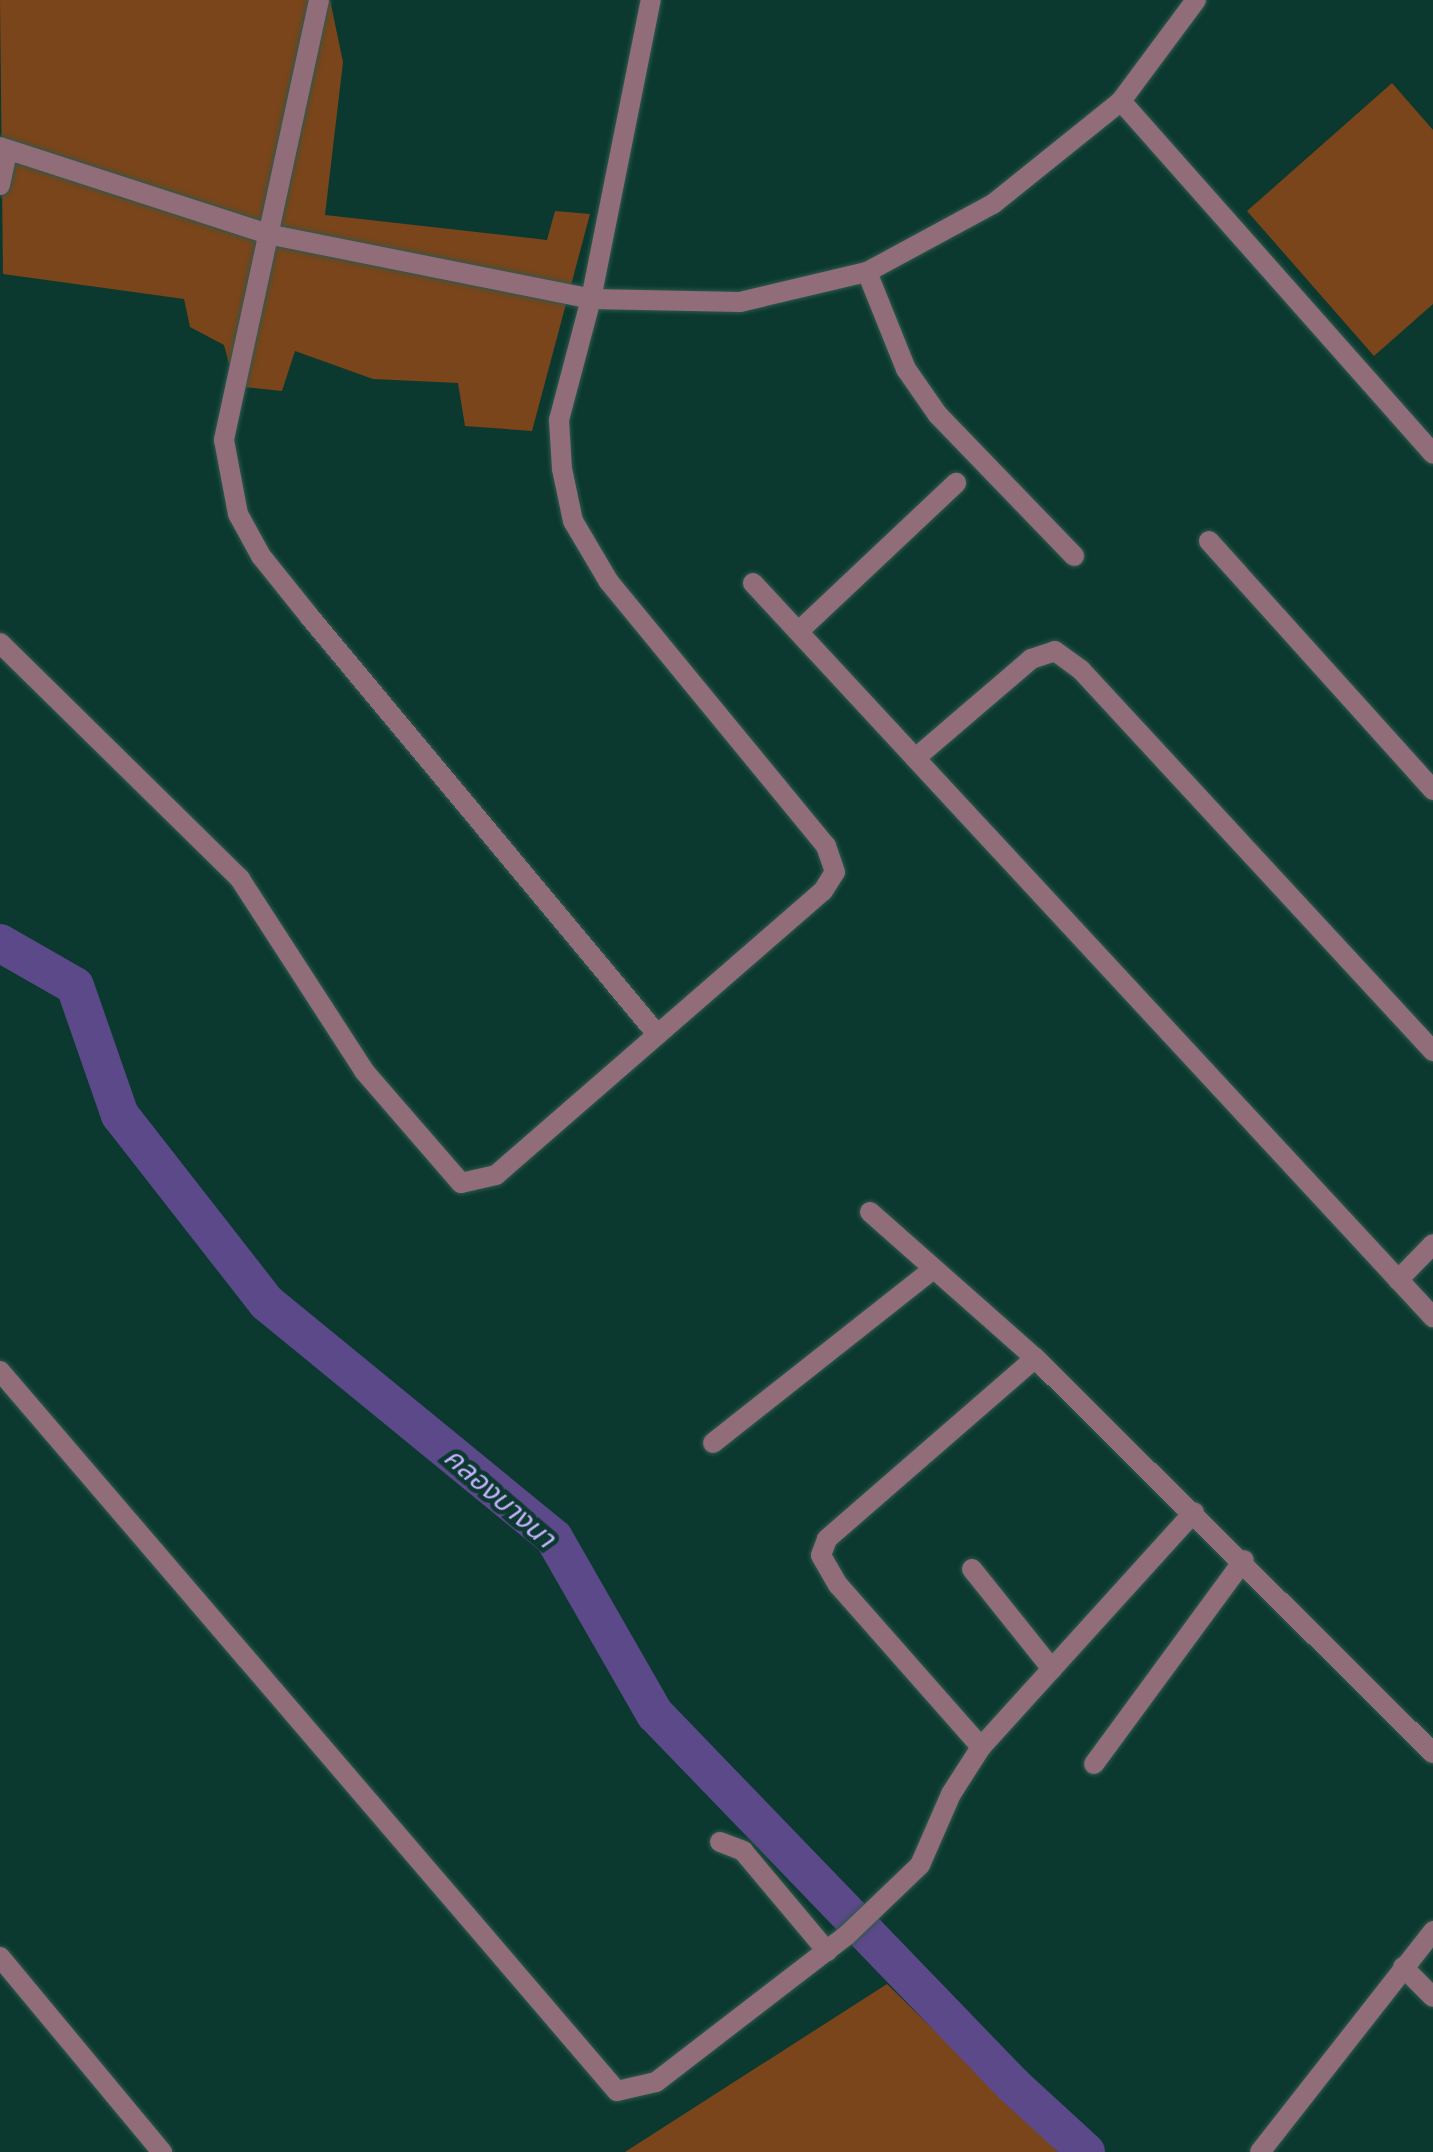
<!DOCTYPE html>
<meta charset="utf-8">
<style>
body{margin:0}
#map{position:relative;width:1433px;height:2152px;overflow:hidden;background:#0b392f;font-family:"Golos Text","Noto Sans Thai",sans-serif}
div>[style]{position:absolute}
.green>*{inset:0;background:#7a451a}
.canal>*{height:38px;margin:-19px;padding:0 19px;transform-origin:19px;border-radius:19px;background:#5c4989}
.roads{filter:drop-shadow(0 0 2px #2e584e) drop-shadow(0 0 2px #2e584e)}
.service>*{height:20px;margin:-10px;padding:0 10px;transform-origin:10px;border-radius:10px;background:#906d79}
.minor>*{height:20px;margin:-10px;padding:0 10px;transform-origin:10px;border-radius:10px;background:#906d79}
span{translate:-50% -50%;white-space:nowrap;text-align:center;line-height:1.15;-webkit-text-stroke:9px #0b392f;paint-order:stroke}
.water-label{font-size:28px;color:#c5b2fd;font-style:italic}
</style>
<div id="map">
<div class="green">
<div style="clip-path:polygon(0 0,330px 0,343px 62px,325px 215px,547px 240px,555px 211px,590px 214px,532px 431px,465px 426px,458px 383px,373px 379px,295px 351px,282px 391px,235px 386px,224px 345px,190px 327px,184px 299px,3px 274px)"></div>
<div style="clip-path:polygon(1392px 83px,1433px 130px,1433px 304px,1374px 356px,1247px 211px)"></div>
<div style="clip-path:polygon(887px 1984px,1058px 2152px,625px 2152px)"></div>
</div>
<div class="canal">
<div style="left:0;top:943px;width:86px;rotate:29.8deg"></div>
<div style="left:75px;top:986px;width:137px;rotate:70.8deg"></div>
<div style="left:120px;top:1115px;width:239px;rotate:52deg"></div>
<div style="left:267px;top:1303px;width:371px;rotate:39.3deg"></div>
<div style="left:554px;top:1538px;width:203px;rotate:60.2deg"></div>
<div style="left:655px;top:1714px;width:516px;rotate:46.02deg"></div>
<div style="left:1013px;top:2085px;width:99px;rotate:42.5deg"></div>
</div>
<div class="roads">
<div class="service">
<div style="left:972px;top:1569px;width:128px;rotate:51.3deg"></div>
<div style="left:981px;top:1747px;width:216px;rotate:-131.4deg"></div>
<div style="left:838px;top:1585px;width:34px;rotate:-120deg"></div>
<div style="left:821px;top:1555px;width:17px;rotate:-69deg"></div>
<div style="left:827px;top:1539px;width:276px;rotate:-41deg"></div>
<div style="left:1094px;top:1764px;width:253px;rotate:-53.7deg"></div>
<div style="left:720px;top:1842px;width:25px;rotate:21deg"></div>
<div style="left:743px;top:1851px;width:131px;rotate:50deg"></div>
<div style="left:1403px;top:1967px;width:42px;rotate:45deg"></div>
</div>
<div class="minor">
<div style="left:319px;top:0;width:450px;rotate:102.2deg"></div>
<div style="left:224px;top:440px;width:75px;rotate:79.3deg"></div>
<div style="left:238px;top:514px;width:48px;rotate:61.3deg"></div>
<div style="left:261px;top:556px;width:77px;rotate:51.3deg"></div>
<div style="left:309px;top:616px;width:542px;rotate:50.23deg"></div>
<div style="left:1121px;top:101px;width:471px;rotate:48.5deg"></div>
<div style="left:0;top:147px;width:281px;rotate:18deg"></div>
<div style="left:267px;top:234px;width:330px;rotate:11.3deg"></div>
<div style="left:591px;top:299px;width:149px;rotate:1.2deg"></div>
<div style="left:740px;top:302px;width:130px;rotate:-13.3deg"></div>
<div style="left:867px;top:272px;width:143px;rotate:-28.4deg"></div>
<div style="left:993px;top:204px;width:164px;rotate:-38.8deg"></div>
<div style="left:1121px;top:101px;width:126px;rotate:-53.4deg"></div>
<div style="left:0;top:185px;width:35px;rotate:-78deg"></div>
<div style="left:867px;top:272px;width:105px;rotate:68.1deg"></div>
<div style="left:906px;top:369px;width:56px;rotate:55.2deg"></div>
<div style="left:938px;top:415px;width:196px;rotate:46deg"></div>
<div style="left:1209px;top:541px;width:335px;rotate:48deg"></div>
<div style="left:753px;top:583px;width:1001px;rotate:47.19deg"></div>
<div style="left:799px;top:631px;width:216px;rotate:-43.3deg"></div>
<div style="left:0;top:643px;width:337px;rotate:44.5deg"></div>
<div style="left:240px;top:879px;width:229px;rotate:57.1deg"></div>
<div style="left:364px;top:1071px;width:148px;rotate:49.1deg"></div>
<div style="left:461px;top:1183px;width:36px;rotate:-13deg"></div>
<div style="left:496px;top:1175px;width:433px;rotate:-41deg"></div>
<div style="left:823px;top:891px;width:22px;rotate:-58deg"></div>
<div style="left:835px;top:872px;width:28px;rotate:-109deg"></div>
<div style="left:826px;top:846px;width:342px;rotate:-129.4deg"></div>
<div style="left:609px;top:582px;width:71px;rotate:-120.5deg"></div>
<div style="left:573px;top:521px;width:53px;rotate:-101.9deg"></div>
<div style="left:562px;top:469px;width:49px;rotate:-93.5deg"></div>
<div style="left:559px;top:420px;width:125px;rotate:-75.2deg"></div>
<div style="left:591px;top:299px;width:305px;rotate:-78.7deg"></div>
<div style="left:918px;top:756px;width:149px;rotate:-40.6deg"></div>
<div style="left:1031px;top:659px;width:25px;rotate:-18deg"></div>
<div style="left:1055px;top:651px;width:32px;rotate:36deg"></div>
<div style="left:1081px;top:670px;width:519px;rotate:47.27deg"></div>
<div style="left:870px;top:1212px;width:220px;rotate:41.5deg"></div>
<div style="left:1035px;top:1358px;width:561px;rotate:44.78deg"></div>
<div style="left:1398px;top:1280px;width:50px;rotate:-45.8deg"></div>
<div style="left:0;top:1371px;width:948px;rotate:49.41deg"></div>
<div style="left:617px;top:2091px;width:40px;rotate:-13deg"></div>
<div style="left:656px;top:2082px;width:241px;rotate:-37.6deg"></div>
<div style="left:847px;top:1935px;width:101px;rotate:-43.8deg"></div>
<div style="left:920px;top:1865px;width:77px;rotate:-66.4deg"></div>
<div style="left:951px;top:1794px;width:56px;rotate:-57.4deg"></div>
<div style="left:981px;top:1747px;width:317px;rotate:-47.8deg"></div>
<div style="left:713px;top:1443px;width:278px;rotate:-38.3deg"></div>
<div style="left:0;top:1957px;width:254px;rotate:50.3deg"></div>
<div style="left:1260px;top:2152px;width:281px;rotate:-51.9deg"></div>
</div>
</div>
<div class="water-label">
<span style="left:500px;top:1497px;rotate:41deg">คลองบางนา</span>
</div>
</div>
